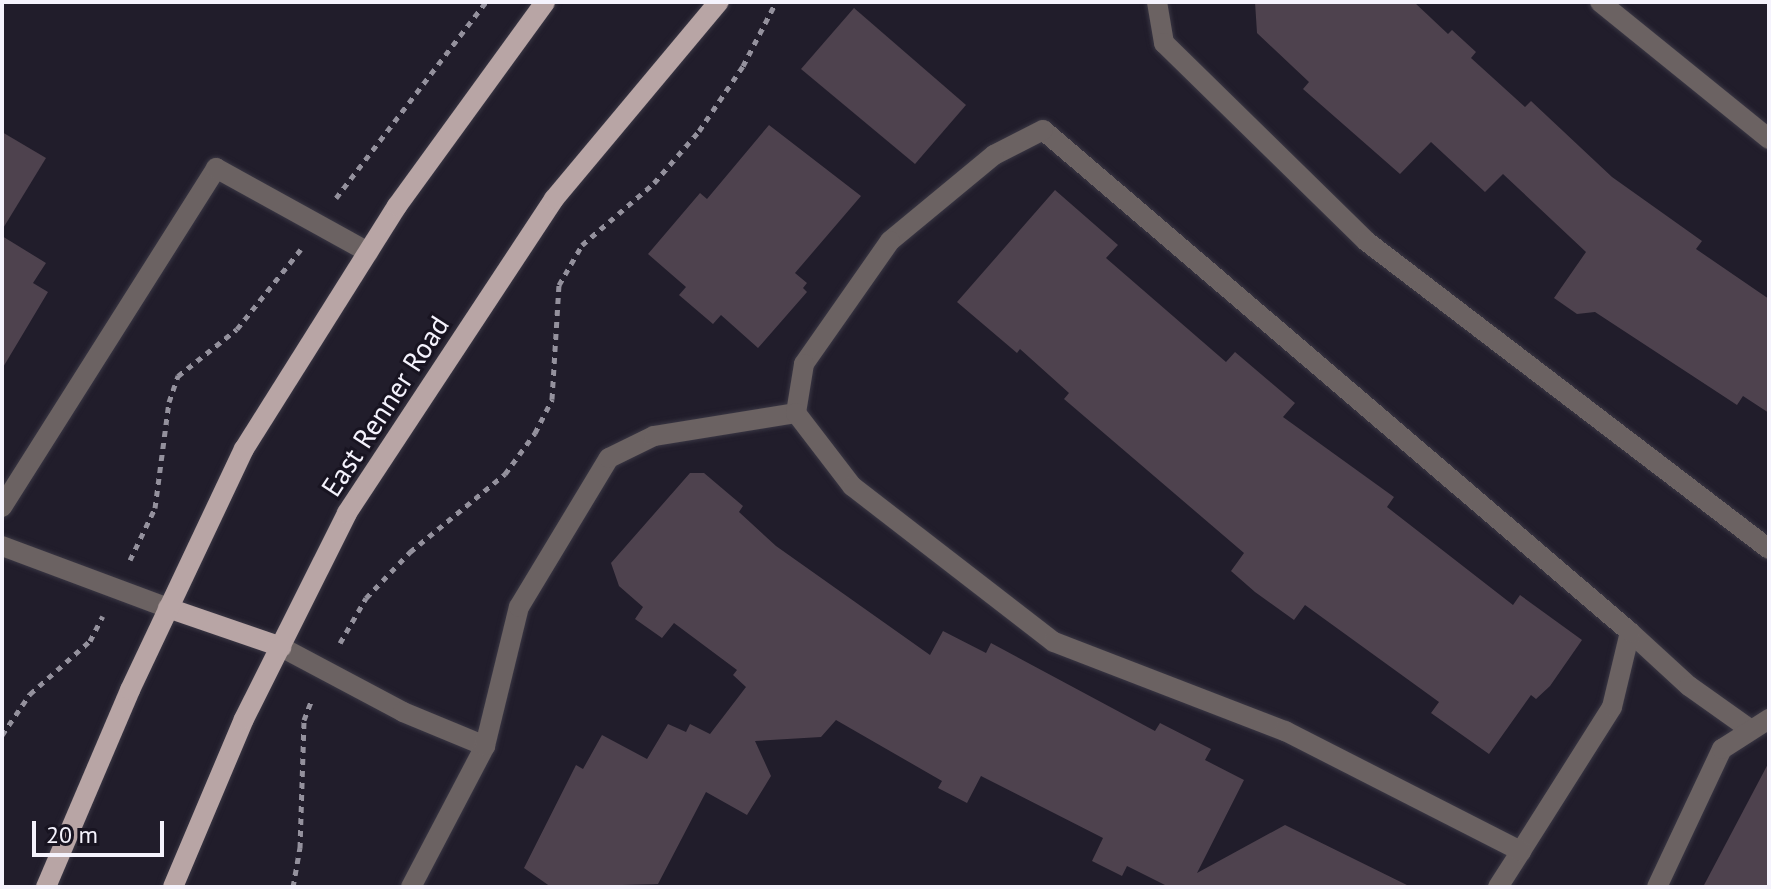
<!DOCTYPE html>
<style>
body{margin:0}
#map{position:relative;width:1771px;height:889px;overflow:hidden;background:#211d2b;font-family:"PT Sans",sans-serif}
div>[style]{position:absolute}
.building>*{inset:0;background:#4e424e}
.path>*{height:5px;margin-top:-2.5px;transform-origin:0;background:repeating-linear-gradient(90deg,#94919d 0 6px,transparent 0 12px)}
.roads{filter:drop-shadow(0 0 2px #3a3744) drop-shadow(0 0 2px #3a3744)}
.minor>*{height:20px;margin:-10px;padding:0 10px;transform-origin:10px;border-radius:10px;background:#6b6262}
.major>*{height:20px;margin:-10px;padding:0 10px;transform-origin:10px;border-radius:10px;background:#b8a5a5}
span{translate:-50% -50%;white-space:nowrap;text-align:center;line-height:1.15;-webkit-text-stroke:6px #181421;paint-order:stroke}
.street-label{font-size:28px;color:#f5f3fd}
.frame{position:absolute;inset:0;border:4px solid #f5f3fd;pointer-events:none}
.scale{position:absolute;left:32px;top:821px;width:132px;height:36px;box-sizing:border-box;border:4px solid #f5f3fd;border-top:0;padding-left:10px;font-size:24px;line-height:28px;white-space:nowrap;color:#f5f3fd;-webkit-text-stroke:6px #181421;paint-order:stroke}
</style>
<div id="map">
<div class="building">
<div style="clip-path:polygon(1255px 2px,1414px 2px,1448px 34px,1452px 30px,1476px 52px,1471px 58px,1525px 107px,1531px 101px,1612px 177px,1702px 241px,1696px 249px,1769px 299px,1769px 413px,1743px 396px,1737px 405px,1595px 312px,1577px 314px,1554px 298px,1586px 252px,1503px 174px,1485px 192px,1431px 142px,1400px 174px,1303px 89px,1309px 82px,1257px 33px)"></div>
<div style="clip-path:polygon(854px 8px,966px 105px,915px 164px,801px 69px)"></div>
<div style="clip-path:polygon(769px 125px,861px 196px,795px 273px,807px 283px,803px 288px,807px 292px,758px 348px,721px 315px,713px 324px,679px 295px,686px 287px,648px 254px,700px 193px,707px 199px)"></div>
<div style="clip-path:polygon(2px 132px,46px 158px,2px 230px)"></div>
<div style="clip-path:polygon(1055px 190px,1118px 245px,1106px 258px,1226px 362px,1235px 352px,1295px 403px,1283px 417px,1394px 497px,1387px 507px,1513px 605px,1520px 595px,1582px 640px,1550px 686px,1536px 699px,1531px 695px,1489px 754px,1431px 713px,1439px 702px,1305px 605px,1294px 620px,1255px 592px,1231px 571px,1244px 553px,1064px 399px,1069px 393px,1020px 349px,1017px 353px,957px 302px)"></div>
<div style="clip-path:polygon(2px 236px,46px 263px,33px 283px,48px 292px,2px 369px)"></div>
<div style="clip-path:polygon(690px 473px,704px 473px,743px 506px,739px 512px,776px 546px,930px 655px,943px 631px,986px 653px,991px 643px,1155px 731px,1160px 723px,1211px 749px,1205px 760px,1244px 780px,1197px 873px,1285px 825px,1411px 887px,1169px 887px,1127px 866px,1122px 876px,1092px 861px,1103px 838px,981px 776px,967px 803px,938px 788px,942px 781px,836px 720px,821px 737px,755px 741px,771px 776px,747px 815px,706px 792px,658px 884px,551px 887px,524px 868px,576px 765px,583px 769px,602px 735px,647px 759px,668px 724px,686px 732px,690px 724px,710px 734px,746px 687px,733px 675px,737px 670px,674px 623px,662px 638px,635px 619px,643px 607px,619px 586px,611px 563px)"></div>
<div style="clip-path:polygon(1769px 762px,1769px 887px,1703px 887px)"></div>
</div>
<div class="path">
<div style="left:336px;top:198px;width:247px;rotate:-52.6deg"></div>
<div style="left:130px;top:560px;width:58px;rotate:-64.3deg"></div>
<div style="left:155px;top:508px;width:107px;rotate:-82.5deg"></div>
<div style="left:169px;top:402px;width:28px;rotate:-71deg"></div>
<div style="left:178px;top:376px;width:75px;rotate:-38.5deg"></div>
<div style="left:237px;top:329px;width:102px;rotate:-51.3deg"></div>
<div style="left:340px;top:643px;width:52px;rotate:-60deg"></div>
<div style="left:366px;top:598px;width:64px;rotate:-46.3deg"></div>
<div style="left:410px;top:552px;width:123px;rotate:-39.4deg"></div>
<div style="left:505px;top:474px;width:51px;rotate:-53.8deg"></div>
<div style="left:535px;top:433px;width:38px;rotate:-63deg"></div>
<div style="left:552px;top:399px;width:114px;rotate:-86.5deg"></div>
<div style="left:559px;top:285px;width:46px;rotate:-60.1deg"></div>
<div style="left:582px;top:245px;width:95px;rotate:-40.7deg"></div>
<div style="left:654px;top:183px;width:69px;rotate:-49.1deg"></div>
<div style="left:699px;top:131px;width:78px;rotate:-55.9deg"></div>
<div style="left:743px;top:66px;width:72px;rotate:-62.7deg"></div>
<div style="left:2px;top:735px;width:50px;rotate:-55.7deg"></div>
<div style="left:30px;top:694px;width:80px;rotate:-41.5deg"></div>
<div style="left:90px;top:641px;width:28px;rotate:-63deg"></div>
<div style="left:293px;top:887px;width:40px;rotate:-80deg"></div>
<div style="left:300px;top:848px;width:128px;rotate:-88.2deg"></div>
<div style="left:304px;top:720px;width:22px;rotate:-69deg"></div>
</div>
<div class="roads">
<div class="minor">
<div style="left:1157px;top:2px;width:42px;rotate:80.3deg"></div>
<div style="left:1164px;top:43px;width:283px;rotate:44.4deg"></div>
<div style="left:1366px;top:241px;width:507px;rotate:37.39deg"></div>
<div style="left:1600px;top:2px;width:218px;rotate:39deg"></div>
<div style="left:2px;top:507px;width:401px;rotate:-57.7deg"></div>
<div style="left:216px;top:168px;width:174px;rotate:28.9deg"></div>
<div style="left:2px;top:546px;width:177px;rotate:20.5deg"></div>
<div style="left:1630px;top:632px;width:80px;rotate:42.5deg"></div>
<div style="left:1689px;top:686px;width:76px;rotate:35.4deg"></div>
<div style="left:281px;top:647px;width:138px;rotate:28deg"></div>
<div style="left:403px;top:712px;width:89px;rotate:22.5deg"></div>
<div style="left:411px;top:887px;width:159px;rotate:-62.3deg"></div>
<div style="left:485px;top:746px;width:143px;rotate:-76.3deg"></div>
<div style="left:519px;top:607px;width:174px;rotate:-58.9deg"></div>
<div style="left:609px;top:458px;width:50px;rotate:-26.1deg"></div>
<div style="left:654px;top:436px;width:144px;rotate:-9.2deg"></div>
<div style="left:1498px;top:887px;width:43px;rotate:-57.4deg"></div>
<div style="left:1521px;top:851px;width:170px;rotate:-57.7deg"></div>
<div style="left:1612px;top:707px;width:77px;rotate:-76.5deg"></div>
<div style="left:1630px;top:632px;width:772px;rotate:-139.46deg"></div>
<div style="left:1043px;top:130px;width:55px;rotate:153deg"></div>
<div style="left:994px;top:155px;width:135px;rotate:140.4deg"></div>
<div style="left:890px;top:241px;width:150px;rotate:125deg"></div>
<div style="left:804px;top:364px;width:50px;rotate:99.3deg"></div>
<div style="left:796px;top:413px;width:92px;rotate:52.5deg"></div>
<div style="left:852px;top:486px;width:255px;rotate:37.7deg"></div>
<div style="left:1054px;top:642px;width:248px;rotate:21.1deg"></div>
<div style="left:1285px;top:731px;width:265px;rotate:27deg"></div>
<div style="left:1657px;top:887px;width:153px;rotate:-64.8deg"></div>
<div style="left:1722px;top:749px;width:56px;rotate:-32.6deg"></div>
</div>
<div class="major">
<div style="left:168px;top:608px;width:120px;rotate:19deg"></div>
<div style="left:46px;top:887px;width:214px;rotate:-66.9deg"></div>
<div style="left:130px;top:690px;width:267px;rotate:-64.7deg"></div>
<div style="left:244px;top:449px;width:287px;rotate:-57.8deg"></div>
<div style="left:397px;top:206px;width:252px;rotate:-54deg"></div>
<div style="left:173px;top:887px;width:182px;rotate:-67.1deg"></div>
<div style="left:244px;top:719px;width:230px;rotate:-63.4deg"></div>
<div style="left:347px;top:513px;width:376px;rotate:-56.6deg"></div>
<div style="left:554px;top:199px;width:257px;rotate:-50.1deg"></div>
</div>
</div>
<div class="street-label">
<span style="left:385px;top:406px;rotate:-57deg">East Renner Road</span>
</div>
<div class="frame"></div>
<div class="scale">20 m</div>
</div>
